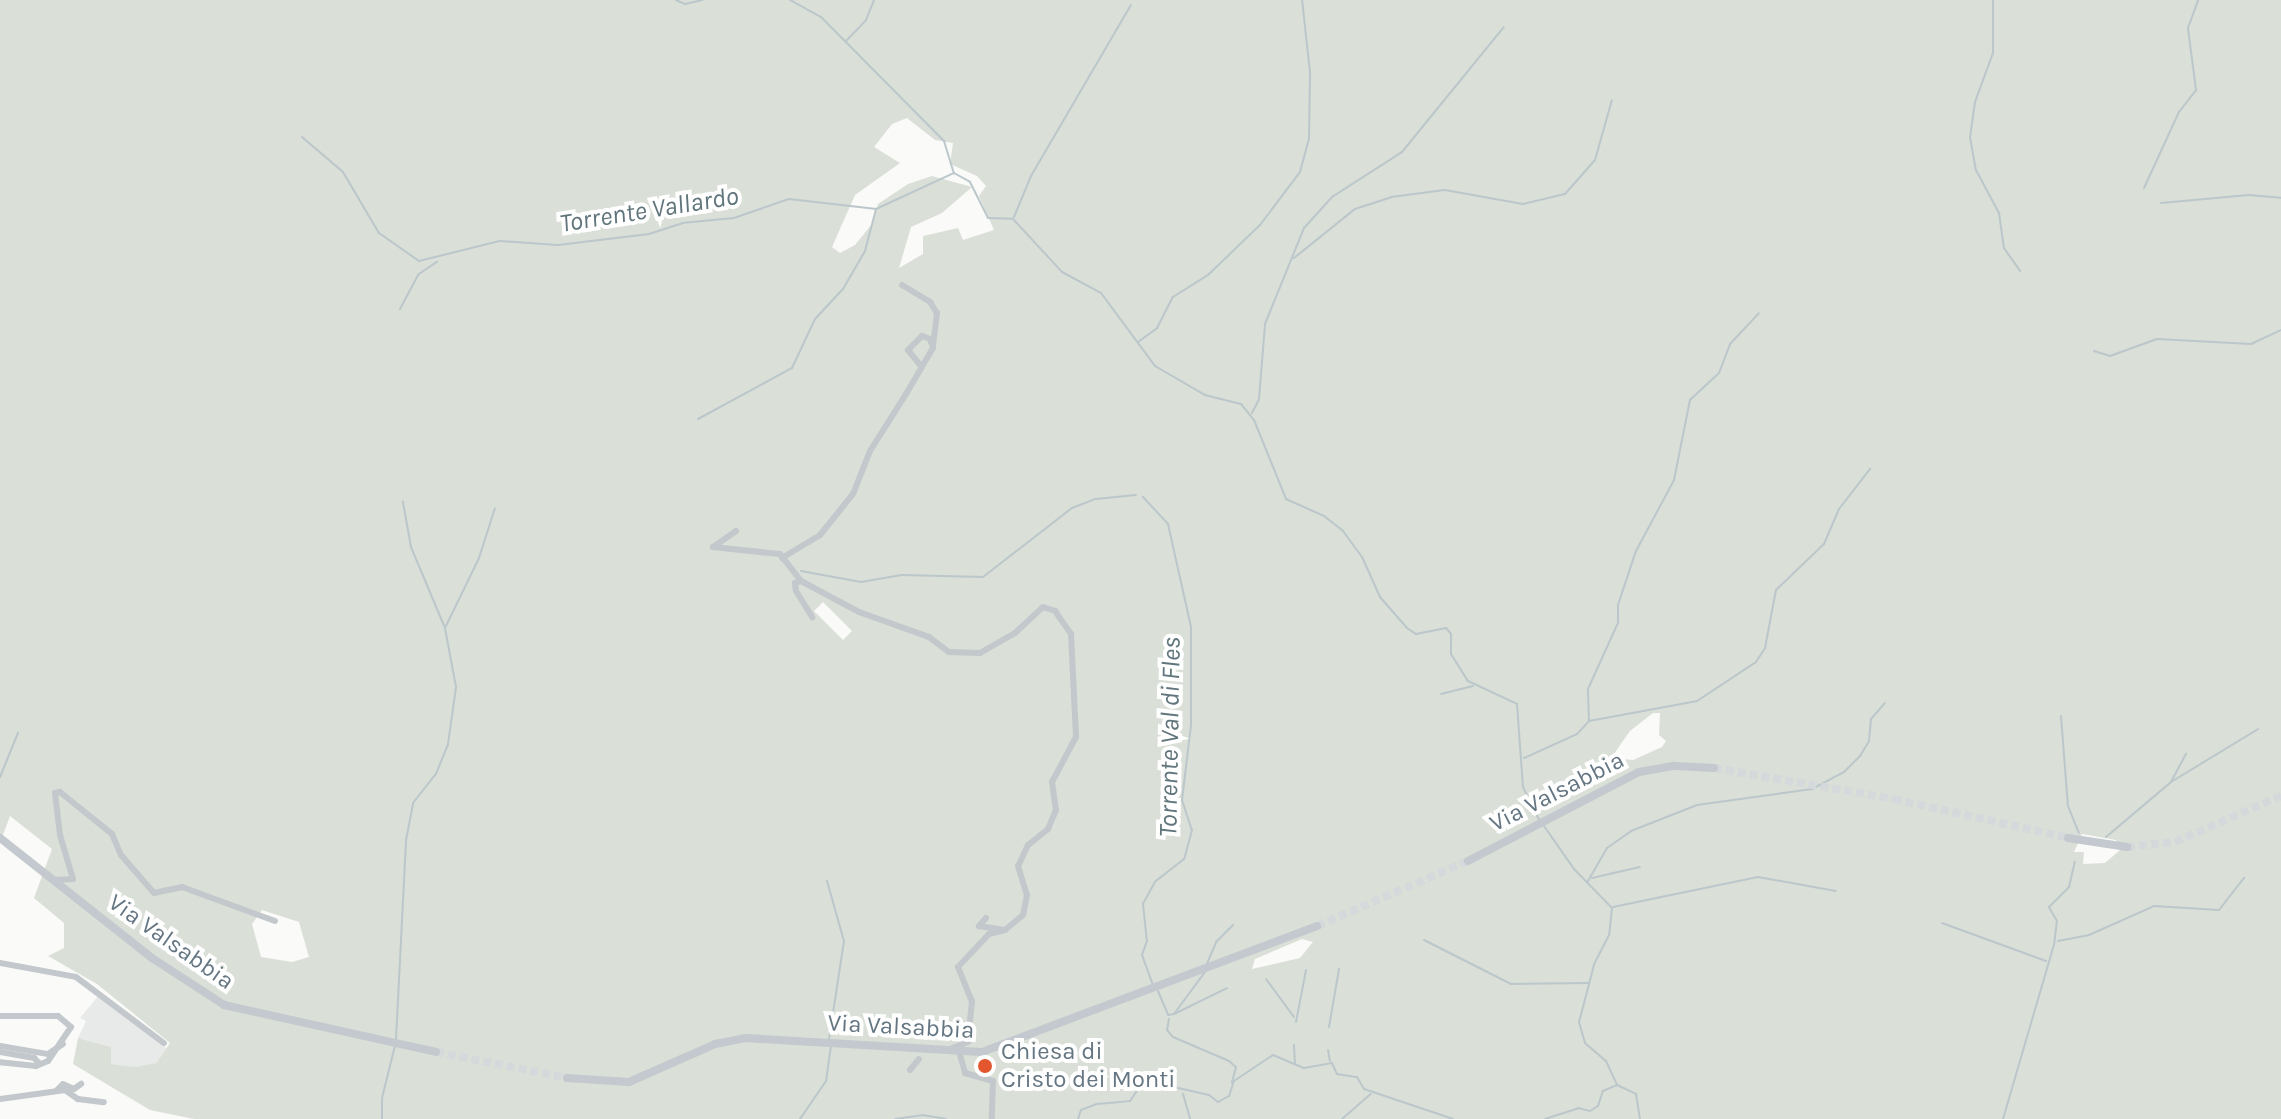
<!DOCTYPE html>
<style>
body{margin:0}
#map{position:relative;width:2281px;height:1119px;overflow:hidden;background:#fafaf8;font-family:Karla,sans-serif}
div>[style]{position:absolute}
.built>*{inset:0;background:#e8e9e9}
.green>*{inset:0;background:#dadfd7}
.stream>*{height:2px;margin:-1px;padding:0 1px;transform-origin:1px;border-radius:1px;background:#bbc7cb}
.major-tunnel>*{height:8px;margin-top:-4px;transform-origin:0;background:repeating-linear-gradient(90deg,#d5d9db 0 8px,transparent 0 12px)}
.minor>*{height:6px;margin:-3px;padding:0 3px;transform-origin:3px;border-radius:3px;background:#c3c8cc}
.major>*{height:8px;margin:-4px;padding:0 4px;transform-origin:4px;border-radius:4px;background:#c3c9ce}
.dots>*{width:22px;height:22px;translate:-50% -50%;box-sizing:border-box;border:4px solid #fff;border-radius:50%}
span{translate:-50% -50%;white-space:nowrap;text-align:center;line-height:1.15;-webkit-text-stroke:8px #fff;paint-order:stroke}
.street-label{font-size:24px;color:#657683}
.poi-label{font-size:24px;color:#657683}
.left{translate:0 -50%;text-align:left}
.water-label{font-size:26px;color:#60757c;font-style:italic}
</style>
<div id="map">
<div class="built">
<div style="clip-path:polygon(99px 995px,166px 1048px,156px 1063px,135px 1067px,111px 1064px,111px 1047px,78px 1038px,86px 1021px,80px 1018px)"></div>
</div>
<div class="green">
<div style="clip-path:polygon(evenodd,0 0,2281px 0,2281px 1119px,194px 1119px,150px 1110px,73px 1064px,78px 1038px,111px 1047px,111px 1064px,135px 1067px,156px 1063px,170px 1043px,97px 984px,48px 956px,64px 948px,64px 923px,34px 898px,52px 849px,10px 816px,0 843px,0 0,907px 118px,935px 140px,953px 143px,950px 164px,977px 176px,986px 186px,979px 196px,994px 230px,963px 240px,958px 228px,923px 236px,923px 254px,899px 268px,911px 227px,942px 213px,972px 187px,932px 176px,908px 184px,878px 204px,872px 224px,855px 245px,840px 253px,832px 247px,855px 195px,900px 163px,874px 147px,892px 124px,907px 118px,0 0,823px 602px,852px 631px,843px 640px,814px 611px,823px 602px,0 0,1653px 713px,1660px 713px,1659px 735px,1666px 741px,1662px 747px,1633px 760px,1611px 758px,1630px 731px,1653px 713px,0 0,2082px 834px,2116px 840px,2120px 850px,2105px 863px,2083px 864px,2084px 852px,2074px 852px,2082px 834px,0 0,262px 910px,299px 922px,309px 957px,292px 962px,261px 957px,252px 924px,262px 910px,0 0,1302px 939px,1313px 942px,1300px 958px,1252px 969px,1255px 959px,1302px 939px)"></div>
</div>
<div class="stream">
<div style="left:676px;top:0;width:10px;rotate:24deg"></div>
<div style="left:685px;top:4px;width:18px;rotate:-13deg"></div>
<div style="left:790px;top:0;width:35px;rotate:29deg"></div>
<div style="left:821px;top:17px;width:175px;rotate:45.2deg"></div>
<div style="left:944px;top:141px;width:34px;rotate:73deg"></div>
<div style="left:954px;top:173px;width:18px;rotate:29deg"></div>
<div style="left:970px;top:182px;width:40px;rotate:63.4deg"></div>
<div style="left:988px;top:218px;width:25px;rotate:2deg"></div>
<div style="left:1013px;top:219px;width:72px;rotate:47.2deg"></div>
<div style="left:1062px;top:272px;width:44px;rotate:28.3deg"></div>
<div style="left:1101px;top:293px;width:91px;rotate:53.5deg"></div>
<div style="left:1155px;top:366px;width:58px;rotate:30.1deg"></div>
<div style="left:1205px;top:395px;width:37px;rotate:14deg"></div>
<div style="left:1241px;top:404px;width:21px;rotate:51deg"></div>
<div style="left:1254px;top:420px;width:85px;rotate:67.9deg"></div>
<div style="left:1286px;top:499px;width:42px;rotate:24.1deg"></div>
<div style="left:1324px;top:516px;width:24px;rotate:38deg"></div>
<div style="left:1343px;top:531px;width:34px;rotate:54deg"></div>
<div style="left:1363px;top:559px;width:42px;rotate:65.9deg"></div>
<div style="left:1380px;top:597px;width:41px;rotate:48.9deg"></div>
<div style="left:1407px;top:628px;width:11px;rotate:34deg"></div>
<div style="left:1416px;top:634px;width:31px;rotate:-11deg"></div>
<div style="left:1446px;top:628px;width:8px;rotate:50deg"></div>
<div style="left:1451px;top:634px;width:20px;rotate:90deg"></div>
<div style="left:1451px;top:654px;width:32px;rotate:58deg"></div>
<div style="left:1468px;top:681px;width:54px;rotate:25.1deg"></div>
<div style="left:1517px;top:704px;width:83px;rotate:85.9deg"></div>
<div style="left:1523px;top:787px;width:39px;rotate:64deg"></div>
<div style="left:1993px;top:0;width:53px;rotate:90deg"></div>
<div style="left:1993px;top:53px;width:52px;rotate:110.2deg"></div>
<div style="left:1975px;top:102px;width:35px;rotate:98deg"></div>
<div style="left:1970px;top:137px;width:34px;rotate:80deg"></div>
<div style="left:1976px;top:170px;width:49px;rotate:61.9deg"></div>
<div style="left:1999px;top:213px;width:35px;rotate:82deg"></div>
<div style="left:2004px;top:248px;width:28px;rotate:55deg"></div>
<div style="left:846px;top:41px;width:29px;rotate:-46deg"></div>
<div style="left:866px;top:20px;width:22px;rotate:-68deg"></div>
<div style="left:302px;top:137px;width:54px;rotate:40.5deg"></div>
<div style="left:343px;top:172px;width:71px;rotate:59.5deg"></div>
<div style="left:379px;top:233px;width:49px;rotate:35deg"></div>
<div style="left:419px;top:261px;width:82px;rotate:-14deg"></div>
<div style="left:499px;top:241px;width:59px;rotate:3.9deg"></div>
<div style="left:558px;top:245px;width:92px;rotate:-6.9deg"></div>
<div style="left:649px;top:234px;width:35px;rotate:-18deg"></div>
<div style="left:682px;top:223px;width:52px;rotate:-5.5deg"></div>
<div style="left:734px;top:218px;width:58px;rotate:-19.1deg"></div>
<div style="left:789px;top:199px;width:88px;rotate:6.6deg"></div>
<div style="left:876px;top:209px;width:86px;rotate:-24.8deg"></div>
<div style="left:2144px;top:188px;width:84px;rotate:-65.3deg"></div>
<div style="left:2179px;top:112px;width:28px;rotate:-52deg"></div>
<div style="left:2196px;top:90px;width:63px;rotate:-97.4deg"></div>
<div style="left:2188px;top:28px;width:30px;rotate:-70deg"></div>
<div style="left:2161px;top:203px;width:88px;rotate:-5.2deg"></div>
<div style="left:2249px;top:195px;width:32px;rotate:5deg"></div>
<div style="left:1014px;top:217px;width:44px;rotate:-67.5deg"></div>
<div style="left:1031px;top:176px;width:198px;rotate:-59.7deg"></div>
<div style="left:1294px;top:258px;width:78px;rotate:-38.8deg"></div>
<div style="left:1355px;top:209px;width:38px;rotate:-18deg"></div>
<div style="left:1391px;top:197px;width:54px;rotate:-7.4deg"></div>
<div style="left:1445px;top:190px;width:79px;rotate:10.2deg"></div>
<div style="left:1523px;top:204px;width:43px;rotate:-13.4deg"></div>
<div style="left:1565px;top:194px;width:45px;rotate:-48.6deg"></div>
<div style="left:1595px;top:160px;width:62px;rotate:-74.2deg"></div>
<div style="left:400px;top:309px;width:40px;rotate:-62deg"></div>
<div style="left:419px;top:274px;width:22px;rotate:-34deg"></div>
<div style="left:1138px;top:342px;width:24px;rotate:-36deg"></div>
<div style="left:1157px;top:328px;width:35px;rotate:-63deg"></div>
<div style="left:1173px;top:297px;width:41px;rotate:-32.2deg"></div>
<div style="left:1208px;top:275px;width:72px;rotate:-43.9deg"></div>
<div style="left:1260px;top:225px;width:66px;rotate:-53deg"></div>
<div style="left:1300px;top:172px;width:34px;rotate:-75deg"></div>
<div style="left:1309px;top:139px;width:67px;rotate:-89.1deg"></div>
<div style="left:1310px;top:72px;width:72px;rotate:-96.3deg"></div>
<div style="left:2094px;top:351px;width:17px;rotate:17deg"></div>
<div style="left:2110px;top:356px;width:50px;rotate:-19.9deg"></div>
<div style="left:2157px;top:339px;width:94px;rotate:3deg"></div>
<div style="left:2251px;top:344px;width:33px;rotate:-25deg"></div>
<div style="left:1252px;top:413px;width:16px;rotate:-63deg"></div>
<div style="left:1259px;top:399px;width:75px;rotate:-85.4deg"></div>
<div style="left:1265px;top:324px;width:104px;rotate:-67.9deg"></div>
<div style="left:1304px;top:228px;width:42px;rotate:-47.9deg"></div>
<div style="left:1332px;top:197px;width:83px;rotate:-32.7deg"></div>
<div style="left:1402px;top:152px;width:161px;rotate:-50.8deg"></div>
<div style="left:698px;top:419px;width:107px;rotate:-28.5deg"></div>
<div style="left:792px;top:368px;width:54px;rotate:-64.9deg"></div>
<div style="left:815px;top:319px;width:41px;rotate:-47deg"></div>
<div style="left:843px;top:289px;width:44px;rotate:-59.9deg"></div>
<div style="left:865px;top:251px;width:43px;rotate:-75.3deg"></div>
<div style="left:1143px;top:497px;width:37px;rotate:47deg"></div>
<div style="left:1168px;top:524px;width:106px;rotate:77.4deg"></div>
<div style="left:1191px;top:627px;width:98px;rotate:90deg"></div>
<div style="left:1191px;top:725px;width:76px;rotate:96.8deg"></div>
<div style="left:1182px;top:800px;width:32px;rotate:72deg"></div>
<div style="left:1192px;top:830px;width:30px;rotate:105deg"></div>
<div style="left:1184px;top:859px;width:37px;rotate:142deg"></div>
<div style="left:1155px;top:882px;width:25px;rotate:119deg"></div>
<div style="left:1143px;top:904px;width:37px;rotate:84deg"></div>
<div style="left:1147px;top:941px;width:15px;rotate:110deg"></div>
<div style="left:1142px;top:955px;width:30px;rotate:70deg"></div>
<div style="left:801px;top:571px;width:61px;rotate:10.4deg"></div>
<div style="left:861px;top:582px;width:41px;rotate:-9.9deg"></div>
<div style="left:901px;top:575px;width:82px;rotate:1.4deg"></div>
<div style="left:983px;top:577px;width:113px;rotate:-37.8deg"></div>
<div style="left:1072px;top:508px;width:26px;rotate:-21deg"></div>
<div style="left:1096px;top:499px;width:40px;rotate:-5.7deg"></div>
<div style="left:445px;top:628px;width:78px;rotate:-64.1deg"></div>
<div style="left:479px;top:558px;width:52px;rotate:-72.3deg"></div>
<div style="left:1441px;top:694px;width:33px;rotate:-14deg"></div>
<div style="left:2061px;top:716px;width:90px;rotate:85.6deg"></div>
<div style="left:2068px;top:806px;width:29px;rotate:68deg"></div>
<div style="left:1589px;top:721px;width:110px;rotate:-10.5deg"></div>
<div style="left:1697px;top:701px;width:71px;rotate:-33.5deg"></div>
<div style="left:1756px;top:662px;width:17px;rotate:-57deg"></div>
<div style="left:1765px;top:648px;width:59px;rotate:-79.3deg"></div>
<div style="left:1776px;top:590px;width:66px;rotate:-43.8deg"></div>
<div style="left:1824px;top:544px;width:38px;rotate:-67deg"></div>
<div style="left:1839px;top:509px;width:51px;rotate:-52.2deg"></div>
<div style="left:1524px;top:758px;width:58px;rotate:-24.4deg"></div>
<div style="left:1577px;top:734px;width:18px;rotate:-47deg"></div>
<div style="left:1589px;top:721px;width:32px;rotate:-92deg"></div>
<div style="left:1588px;top:689px;width:72px;rotate:-65.6deg"></div>
<div style="left:1618px;top:623px;width:18px;rotate:-90deg"></div>
<div style="left:1618px;top:605px;width:57px;rotate:-71.6deg"></div>
<div style="left:1636px;top:551px;width:81px;rotate:-61.8deg"></div>
<div style="left:1674px;top:480px;width:82px;rotate:-78.7deg"></div>
<div style="left:1690px;top:400px;width:40px;rotate:-43deg"></div>
<div style="left:1719px;top:373px;width:31px;rotate:-69deg"></div>
<div style="left:1730px;top:344px;width:42px;rotate:-46.9deg"></div>
<div style="left:0;top:777px;width:48px;rotate:-67.8deg"></div>
<div style="left:2171px;top:782px;width:102px;rotate:-31.3deg"></div>
<div style="left:1544px;top:826px;width:52px;rotate:55.1deg"></div>
<div style="left:1574px;top:869px;width:54px;rotate:45.7deg"></div>
<div style="left:1612px;top:908px;width:27px;rotate:96deg"></div>
<div style="left:1609px;top:935px;width:34px;rotate:117deg"></div>
<div style="left:1594px;top:965px;width:59px;rotate:104.7deg"></div>
<div style="left:1579px;top:1022px;width:22px;rotate:74deg"></div>
<div style="left:1585px;top:1043px;width:28px;rotate:41deg"></div>
<div style="left:1606px;top:1061px;width:26px;rotate:65deg"></div>
<div style="left:2106px;top:837px;width:85px;rotate:-40.2deg"></div>
<div style="left:2171px;top:782px;width:32px;rotate:-62deg"></div>
<div style="left:1592px;top:878px;width:49px;rotate:-12.9deg"></div>
<div style="left:827px;top:881px;width:62px;rotate:74.2deg"></div>
<div style="left:844px;top:941px;width:99px;rotate:98.7deg"></div>
<div style="left:1588px;top:881px;width:38px;rotate:-60deg"></div>
<div style="left:1607px;top:848px;width:29px;rotate:-35deg"></div>
<div style="left:1631px;top:831px;width:71px;rotate:-21.5deg"></div>
<div style="left:1697px;top:805px;width:116px;rotate:-7.9deg"></div>
<div style="left:1812px;top:789px;width:36px;rotate:-28deg"></div>
<div style="left:1844px;top:772px;width:23px;rotate:-45deg"></div>
<div style="left:1860px;top:756px;width:17px;rotate:-59deg"></div>
<div style="left:1869px;top:741px;width:22px;rotate:-85deg"></div>
<div style="left:1871px;top:719px;width:21px;rotate:-49deg"></div>
<div style="left:1613px;top:907px;width:148px;rotate:-11.7deg"></div>
<div style="left:1758px;top:877px;width:79px;rotate:10.2deg"></div>
<div style="left:1942px;top:923px;width:111px;rotate:20.1deg"></div>
<div style="left:1424px;top:940px;width:97px;rotate:26.8deg"></div>
<div style="left:1511px;top:984px;width:77px;rotate:-0.7deg"></div>
<div style="left:2058px;top:941px;width:32px;rotate:-11deg"></div>
<div style="left:2089px;top:935px;width:71px;rotate:-24deg"></div>
<div style="left:2154px;top:906px;width:65px;rotate:3.5deg"></div>
<div style="left:2219px;top:910px;width:41px;rotate:-52deg"></div>
<div style="left:1206px;top:966px;width:26px;rotate:-67deg"></div>
<div style="left:1216px;top:942px;width:24px;rotate:-45deg"></div>
<div style="left:1266px;top:979px;width:47px;rotate:53.6deg"></div>
<div style="left:1158px;top:991px;width:26px;rotate:67deg"></div>
<div style="left:1168px;top:1015px;width:6px;rotate:-9deg"></div>
<div style="left:1174px;top:1014px;width:52px;rotate:-53.6deg"></div>
<div style="left:1174px;top:1014px;width:59px;rotate:-26.1deg"></div>
<div style="left:1169px;top:1019px;width:11px;rotate:100deg"></div>
<div style="left:1167px;top:1030px;width:9px;rotate:49deg"></div>
<div style="left:1173px;top:1037px;width:61px;rotate:23.2deg"></div>
<div style="left:1229px;top:1061px;width:9px;rotate:41deg"></div>
<div style="left:1236px;top:1067px;width:16px;rotate:105deg"></div>
<div style="left:1296px;top:1022px;width:53px;rotate:-79.1deg"></div>
<div style="left:1329px;top:1027px;width:59px;rotate:-80.2deg"></div>
<div style="left:396px;top:1039px;width:199px;rotate:-87.1deg"></div>
<div style="left:406px;top:840px;width:38px;rotate:-79deg"></div>
<div style="left:413px;top:803px;width:37px;rotate:-52deg"></div>
<div style="left:436px;top:774px;width:32px;rotate:-68deg"></div>
<div style="left:448px;top:744px;width:58px;rotate:-82deg"></div>
<div style="left:456px;top:687px;width:60px;rotate:-100.6deg"></div>
<div style="left:445px;top:628px;width:88px;rotate:-112.8deg"></div>
<div style="left:411px;top:547px;width:46px;rotate:-100.1deg"></div>
<div style="left:1294px;top:1045px;width:19px;rotate:87deg"></div>
<div style="left:1328px;top:1050px;width:11px;rotate:80deg"></div>
<div style="left:1183px;top:1094px;width:26px;rotate:74deg"></div>
<div style="left:382px;top:1119px;width:21px;rotate:-90deg"></div>
<div style="left:382px;top:1098px;width:54px;rotate:-76deg"></div>
<div style="left:800px;top:1119px;width:46px;rotate:-55.6deg"></div>
<div style="left:826px;top:1081px;width:36px;rotate:-82deg"></div>
<div style="left:895px;top:1119px;width:27px;rotate:-8deg"></div>
<div style="left:922px;top:1115px;width:24px;rotate:9deg"></div>
<div style="left:1078px;top:1119px;width:9px;rotate:-72deg"></div>
<div style="left:1081px;top:1110px;width:17px;rotate:-21deg"></div>
<div style="left:1097px;top:1104px;width:33px;rotate:-5deg"></div>
<div style="left:1130px;top:1101px;width:18px;rotate:-56deg"></div>
<div style="left:1140px;top:1086px;width:21px;rotate:-5deg"></div>
<div style="left:1161px;top:1084px;width:49px;rotate:12.9deg"></div>
<div style="left:1209px;top:1095px;width:11px;rotate:38deg"></div>
<div style="left:1218px;top:1102px;width:13px;rotate:-29deg"></div>
<div style="left:1229px;top:1096px;width:16px;rotate:-72deg"></div>
<div style="left:1234px;top:1081px;width:47px;rotate:-33.7deg"></div>
<div style="left:1273px;top:1055px;width:34px;rotate:23deg"></div>
<div style="left:1304px;top:1068px;width:28px;rotate:-10deg"></div>
<div style="left:1332px;top:1063px;width:12px;rotate:66deg"></div>
<div style="left:1337px;top:1074px;width:20px;rotate:9deg"></div>
<div style="left:1357px;top:1077px;width:14px;rotate:60deg"></div>
<div style="left:1364px;top:1089px;width:94px;rotate:18.6deg"></div>
<div style="left:1342px;top:1119px;width:38px;rotate:-41deg"></div>
<div style="left:1545px;top:1119px;width:35px;rotate:-18deg"></div>
<div style="left:1578px;top:1108px;width:12px;rotate:14deg"></div>
<div style="left:1590px;top:1111px;width:9px;rotate:-32deg"></div>
<div style="left:1598px;top:1106px;width:16px;rotate:-72deg"></div>
<div style="left:1603px;top:1091px;width:15px;rotate:-23deg"></div>
<div style="left:1617px;top:1085px;width:21px;rotate:25deg"></div>
<div style="left:1636px;top:1094px;width:25px;rotate:81deg"></div>
<div style="left:2003px;top:1119px;width:181px;rotate:-73.7deg"></div>
<div style="left:2054px;top:945px;width:24px;rotate:-83deg"></div>
<div style="left:2057px;top:921px;width:16px;rotate:-120deg"></div>
<div style="left:2049px;top:907px;width:28px;rotate:-45deg"></div>
<div style="left:2069px;top:887px;width:26px;rotate:-77deg"></div>
</div>
<div class="major-tunnel">
<div style="left:1714px;top:768px;width:183px;rotate:9.8deg"></div>
<div style="left:1894px;top:799px;width:178px;rotate:12.6deg"></div>
<div style="left:2127px;top:847px;width:48px;rotate:-5.9deg"></div>
<div style="left:2175px;top:842px;width:116px;rotate:-23.5deg"></div>
<div style="left:1317px;top:926px;width:164px;rotate:-23.3deg"></div>
<div style="left:436px;top:1052px;width:134px;rotate:11.2deg"></div>
</div>
<div class="minor">
<div style="left:902px;top:285px;width:33px;rotate:31deg"></div>
<div style="left:930px;top:302px;width:13px;rotate:58deg"></div>
<div style="left:937px;top:313px;width:34px;rotate:97deg"></div>
<div style="left:736px;top:531px;width:28px;rotate:145deg"></div>
<div style="left:713px;top:547px;width:67px;rotate:6deg"></div>
<div style="left:780px;top:554px;width:34px;rotate:52deg"></div>
<div style="left:801px;top:581px;width:66px;rotate:28.1deg"></div>
<div style="left:859px;top:612px;width:74px;rotate:19.7deg"></div>
<div style="left:929px;top:637px;width:25px;rotate:37deg"></div>
<div style="left:949px;top:652px;width:31px;rotate:2deg"></div>
<div style="left:980px;top:653px;width:40px;rotate:-29.7deg"></div>
<div style="left:1015px;top:633px;width:38px;rotate:-43deg"></div>
<div style="left:1043px;top:607px;width:13px;rotate:18deg"></div>
<div style="left:1055px;top:611px;width:28px;rotate:55deg"></div>
<div style="left:1071px;top:634px;width:103px;rotate:87.2deg"></div>
<div style="left:1076px;top:737px;width:51px;rotate:118.1deg"></div>
<div style="left:1052px;top:782px;width:28px;rotate:82deg"></div>
<div style="left:1056px;top:810px;width:21px;rotate:113deg"></div>
<div style="left:1048px;top:829px;width:26px;rotate:141deg"></div>
<div style="left:1028px;top:845px;width:23px;rotate:115deg"></div>
<div style="left:1018px;top:866px;width:30px;rotate:73deg"></div>
<div style="left:1027px;top:895px;width:20px;rotate:101deg"></div>
<div style="left:1023px;top:915px;width:23px;rotate:140deg"></div>
<div style="left:1005px;top:930px;width:16px;rotate:166deg"></div>
<div style="left:989px;top:934px;width:45px;rotate:133.2deg"></div>
<div style="left:958px;top:967px;width:37px;rotate:68deg"></div>
<div style="left:972px;top:1001px;width:41px;rotate:95.6deg"></div>
<div style="left:968px;top:1042px;width:17px;rotate:159deg"></div>
<div style="left:782px;top:558px;width:44px;rotate:-31.2deg"></div>
<div style="left:820px;top:535px;width:53px;rotate:-51.2deg"></div>
<div style="left:853px;top:494px;width:46px;rotate:-68.4deg"></div>
<div style="left:870px;top:451px;width:67px;rotate:-57.7deg"></div>
<div style="left:906px;top:394px;width:53px;rotate:-59.6deg"></div>
<div style="left:933px;top:348px;width:9px;rotate:-108deg"></div>
<div style="left:930px;top:339px;width:9px;rotate:-159deg"></div>
<div style="left:922px;top:336px;width:20px;rotate:135deg"></div>
<div style="left:908px;top:350px;width:22px;rotate:51deg"></div>
<div style="left:801px;top:581px;width:6px;rotate:162deg"></div>
<div style="left:795px;top:583px;width:8px;rotate:83deg"></div>
<div style="left:796px;top:591px;width:31px;rotate:58deg"></div>
<div style="left:53px;top:880px;width:20px;rotate:-3deg"></div>
<div style="left:73px;top:879px;width:46px;rotate:-106.5deg"></div>
<div style="left:60px;top:835px;width:42px;rotate:-96.8deg"></div>
<div style="left:55px;top:793px;width:5px;rotate:-11deg"></div>
<div style="left:60px;top:792px;width:67px;rotate:38.9deg"></div>
<div style="left:112px;top:834px;width:23px;rotate:67deg"></div>
<div style="left:121px;top:855px;width:50px;rotate:49deg"></div>
<div style="left:154px;top:893px;width:29px;rotate:-12deg"></div>
<div style="left:182px;top:887px;width:99px;rotate:20.1deg"></div>
<div style="left:986px;top:918px;width:11px;rotate:131deg"></div>
<div style="left:979px;top:926px;width:26px;rotate:9deg"></div>
<div style="left:0;top:963px;width:77px;rotate:10.4deg"></div>
<div style="left:76px;top:977px;width:110px;rotate:36.9deg"></div>
<div style="left:0;top:1016px;width:58px"></div>
<div style="left:58px;top:1016px;width:17px;rotate:40deg"></div>
<div style="left:71px;top:1027px;width:41px;rotate:124.1deg"></div>
<div style="left:48px;top:1061px;width:13px;rotate:157deg"></div>
<div style="left:36px;top:1066px;width:36px;rotate:-174deg"></div>
<div style="left:0;top:1046px;width:49px;rotate:9.5deg"></div>
<div style="left:48px;top:1054px;width:18px;rotate:-34deg"></div>
<div style="left:0;top:1052px;width:35px;rotate:10deg"></div>
<div style="left:34px;top:1058px;width:8px;rotate:45deg"></div>
<div style="left:960px;top:1055px;width:19px;rotate:74deg"></div>
<div style="left:965px;top:1073px;width:29px;rotate:16deg"></div>
<div style="left:993px;top:1081px;width:38px;rotate:92deg"></div>
<div style="left:910px;top:1070px;width:14px;rotate:-51deg"></div>
<div style="left:57px;top:1090px;width:8px;rotate:-45deg"></div>
<div style="left:63px;top:1084px;width:12px;rotate:24deg"></div>
<div style="left:74px;top:1089px;width:9px;rotate:-36deg"></div>
<div style="left:0;top:1099px;width:66px;rotate:-7.9deg"></div>
<div style="left:65px;top:1090px;width:16px;rotate:35deg"></div>
<div style="left:78px;top:1099px;width:26px;rotate:7deg"></div>
</div>
<div class="major">
<div style="left:0;top:838px;width:194px;rotate:38.3deg"></div>
<div style="left:152px;top:958px;width:86px;rotate:33.1deg"></div>
<div style="left:224px;top:1005px;width:217px;rotate:12.5deg"></div>
<div style="left:2068px;top:838px;width:60px;rotate:8.7deg"></div>
<div style="left:1468px;top:861px;width:193px;rotate:-27.5deg"></div>
<div style="left:1639px;top:772px;width:36px;rotate:-10deg"></div>
<div style="left:1674px;top:766px;width:40px;rotate:2.9deg"></div>
<div style="left:567px;top:1078px;width:62px;rotate:3.7deg"></div>
<div style="left:629px;top:1082px;width:94px;rotate:-23.8deg"></div>
<div style="left:715px;top:1044px;width:31px;rotate:-11deg"></div>
<div style="left:745px;top:1038px;width:237px;rotate:3.4deg"></div>
<div style="left:982px;top:1052px;width:358px;rotate:-20.6deg"></div>
</div>
<div class="dots">
<div style="left:985px;top:1066px;background:#e4572e"></div>
</div>
<div class="street-label">
<span style="left:1557px;top:792px;rotate:-27deg">Via Valsabbia</span>
<span style="left:171px;top:942px;rotate:35deg">Via Valsabbia</span>
<span style="left:901px;top:1027px;rotate:3deg">Via Valsabbia</span>
</div>
<div class="poi-label">
<span class="left" style="left:1001px;top:1066px">Chiesa di<br>Cristo dei Monti</span>
</div>
<div class="water-label">
<span style="left:649px;top:210px;rotate:-9deg">Torrente Vallardo</span>
<span style="left:1170px;top:737px;rotate:-89deg">Torrente Val di Fles</span>
</div>
</div>
